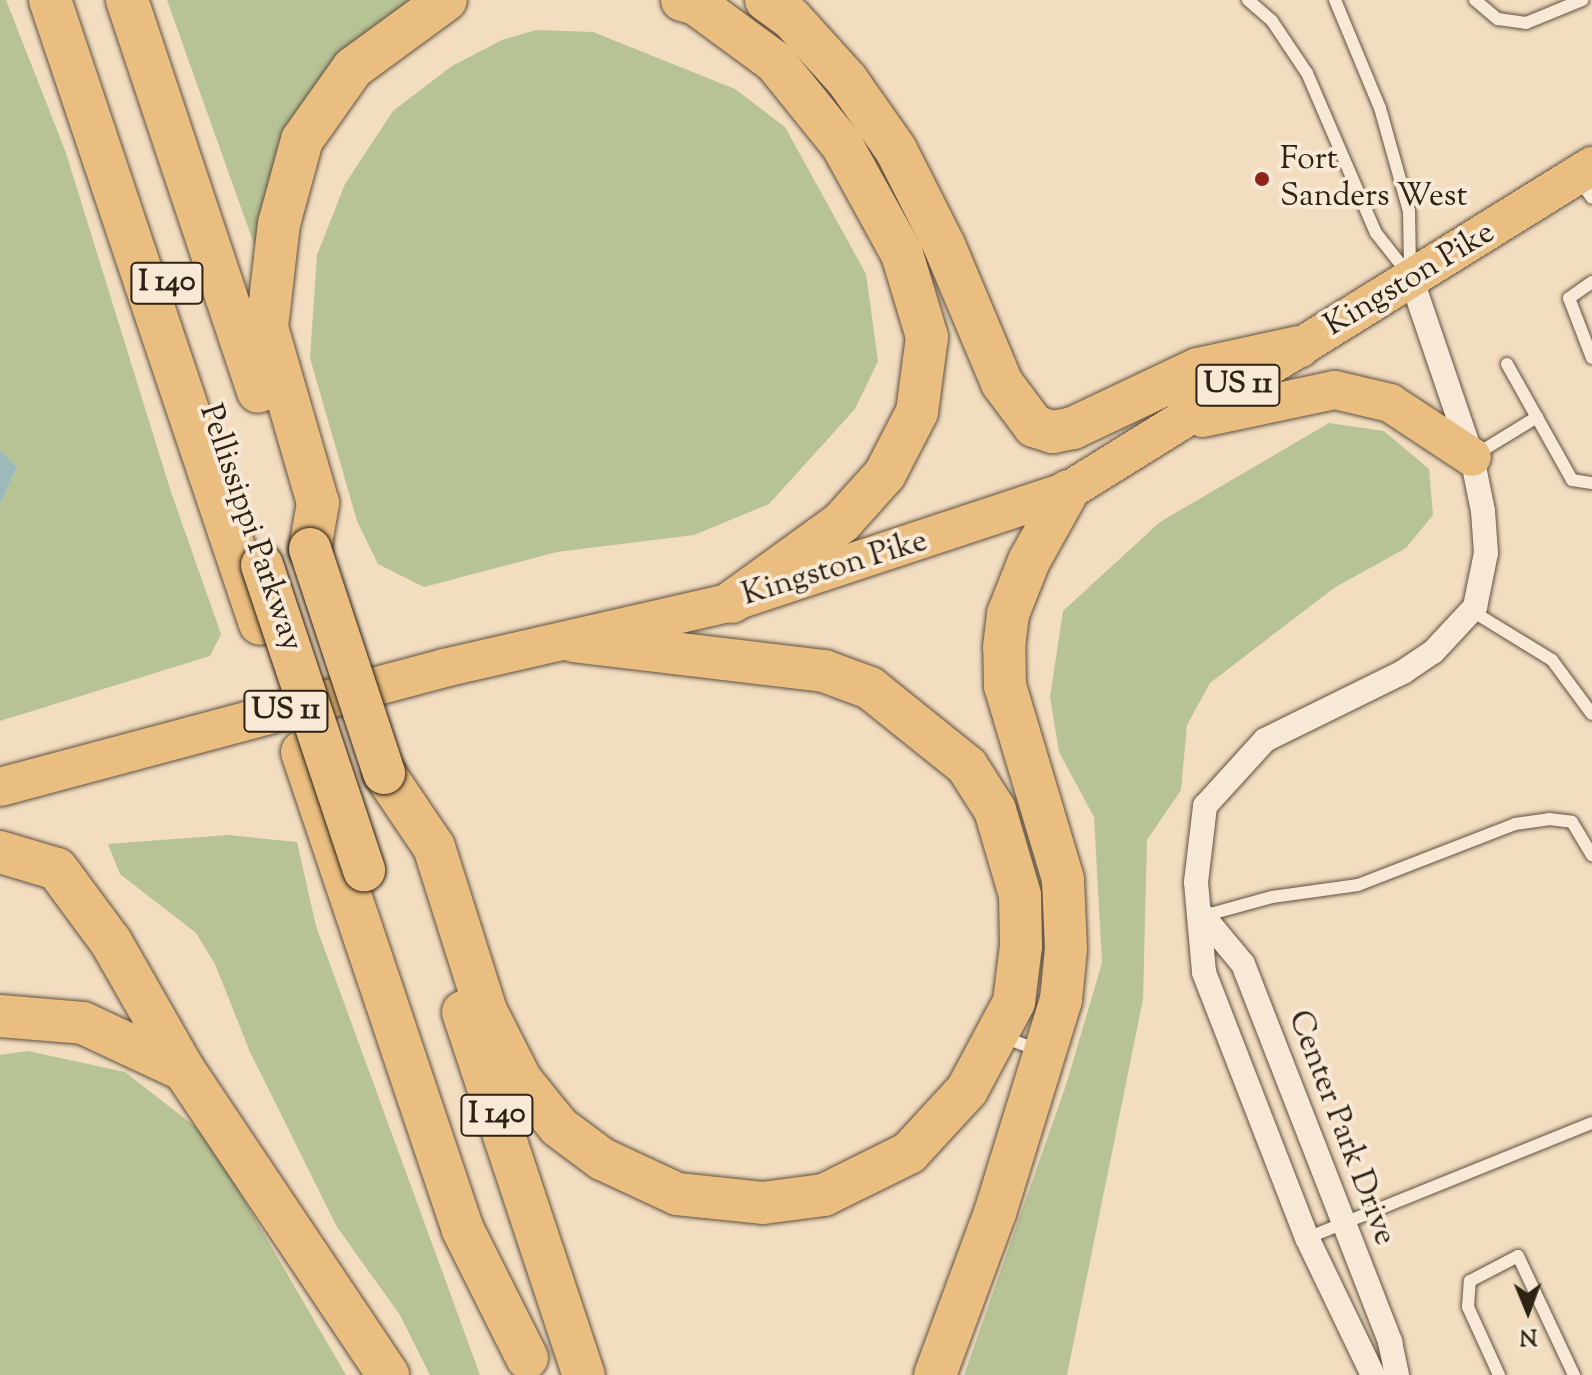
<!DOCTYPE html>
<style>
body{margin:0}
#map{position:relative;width:1592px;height:1375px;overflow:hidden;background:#f2ddc0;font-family:"Sorts Mill Goudy",serif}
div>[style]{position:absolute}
.green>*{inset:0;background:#b7c295}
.water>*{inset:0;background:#9dbabb}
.roads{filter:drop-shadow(0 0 2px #5f5140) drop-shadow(0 0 2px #5f5140)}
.service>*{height:12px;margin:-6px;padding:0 6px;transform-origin:6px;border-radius:6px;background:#f7e9d6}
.minor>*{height:24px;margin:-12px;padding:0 12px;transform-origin:12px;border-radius:12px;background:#f7e9d6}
.primary>*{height:38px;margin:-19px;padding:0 19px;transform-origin:19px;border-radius:19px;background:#e9be80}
.motorway>*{height:42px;margin:-21px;padding:0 21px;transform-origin:21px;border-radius:21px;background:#e9be80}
.bridges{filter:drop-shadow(0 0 2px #2e2215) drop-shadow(0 0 2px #2e2215)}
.motorway-bridge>*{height:42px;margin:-21px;padding:0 21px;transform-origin:21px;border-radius:21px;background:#e9be80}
.dots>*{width:22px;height:22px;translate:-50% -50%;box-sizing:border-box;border:4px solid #f7e9d6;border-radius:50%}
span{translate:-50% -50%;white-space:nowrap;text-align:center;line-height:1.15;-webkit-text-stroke:8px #f7e9d6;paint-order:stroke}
.shield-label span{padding:2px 6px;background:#f7e9d6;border:2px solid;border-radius:6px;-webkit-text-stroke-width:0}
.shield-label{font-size:30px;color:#2e2215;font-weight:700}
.poi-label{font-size:32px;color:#2e2215}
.left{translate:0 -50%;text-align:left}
.street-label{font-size:32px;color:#2e2215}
.north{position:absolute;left:1488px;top:1271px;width:80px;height:80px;-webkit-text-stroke:6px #f7e9d6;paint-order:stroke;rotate:179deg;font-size:22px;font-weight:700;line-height:32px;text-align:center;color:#2e2215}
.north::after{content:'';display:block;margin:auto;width:28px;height:36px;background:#2e2215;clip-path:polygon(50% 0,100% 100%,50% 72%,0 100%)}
</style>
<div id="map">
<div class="green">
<div style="clip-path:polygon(0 0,6px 0,66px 153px,171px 492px,221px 634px,210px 656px,0 721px,0 505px,17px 467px,0 450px)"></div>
<div style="clip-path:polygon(167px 0,432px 0,304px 115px,254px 244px)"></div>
<div style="clip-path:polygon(536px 30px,593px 32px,735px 89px,785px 127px,866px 274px,878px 361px,855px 409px,769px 504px,694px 535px,557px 552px,424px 587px,378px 564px,357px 521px,310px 358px,317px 255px,345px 184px,393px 111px,452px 66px,502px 40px)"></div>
<div style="clip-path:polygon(1329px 423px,1384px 431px,1429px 469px,1433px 515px,1406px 548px,1334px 588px,1210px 683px,1187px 725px,1181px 790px,1147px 840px,1143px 999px,1067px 1375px,964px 1375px,1066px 1085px,1102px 963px,1094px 817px,1059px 752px,1050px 697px,1063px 611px,1160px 522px)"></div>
<div style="clip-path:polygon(228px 835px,297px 842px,316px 926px,480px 1375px,430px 1375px,400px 1315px,337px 1227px,250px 1052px,215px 964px,196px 933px,120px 874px,108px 844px)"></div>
<div style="clip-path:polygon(28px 1051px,125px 1072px,207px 1136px,346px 1375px,0 1375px,0 1055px)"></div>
</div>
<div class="water">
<div style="clip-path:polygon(0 450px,17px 467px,0 505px)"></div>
</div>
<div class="roads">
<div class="service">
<div style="left:1248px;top:0;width:32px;rotate:41deg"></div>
<div style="left:1272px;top:21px;width:63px;rotate:56.1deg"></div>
<div style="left:1307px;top:73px;width:174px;rotate:66.7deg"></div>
<div style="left:1376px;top:233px;width:53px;rotate:51.8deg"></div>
<div style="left:1335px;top:0;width:117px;rotate:67.4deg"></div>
<div style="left:1380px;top:108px;width:107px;rotate:74.3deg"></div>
<div style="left:1409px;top:211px;width:60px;rotate:89deg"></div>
<div style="left:1475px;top:0;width:30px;rotate:40deg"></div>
<div style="left:1498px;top:19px;width:28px;rotate:8deg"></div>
<div style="left:1526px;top:23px;width:61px;rotate:-22.3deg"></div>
<div style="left:1578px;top:178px;width:24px;rotate:55deg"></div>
<div style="left:1592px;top:282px;width:28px;rotate:145deg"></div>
<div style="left:1569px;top:298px;width:64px;rotate:69deg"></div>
<div style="left:1507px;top:364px;width:133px;rotate:60.7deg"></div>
<div style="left:1572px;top:480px;width:20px;rotate:9deg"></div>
<div style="left:1475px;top:455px;width:73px;rotate:-31.5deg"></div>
<div style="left:1472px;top:611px;width:94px;rotate:31.5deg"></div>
<div style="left:1552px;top:660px;width:67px;rotate:53.5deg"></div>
<div style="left:1203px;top:916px;width:72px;rotate:-15.4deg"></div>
<div style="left:1272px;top:897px;width:87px;rotate:-7.9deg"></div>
<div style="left:1358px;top:885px;width:168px;rotate:-21.2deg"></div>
<div style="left:1515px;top:824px;width:34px;rotate:-8deg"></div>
<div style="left:1549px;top:819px;width:23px;rotate:7deg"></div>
<div style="left:1572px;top:822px;width:39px;rotate:59deg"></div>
<div style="left:1001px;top:1036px;width:42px;rotate:21deg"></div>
<div style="left:1307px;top:1238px;width:307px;rotate:-22deg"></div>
<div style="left:1499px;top:1375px;width:75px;rotate:-114.5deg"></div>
<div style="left:1468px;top:1307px;width:26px;rotate:-86deg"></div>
<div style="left:1470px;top:1281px;width:54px;rotate:-27.5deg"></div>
<div style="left:1518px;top:1256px;width:132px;rotate:64.8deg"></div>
</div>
<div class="minor">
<div style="left:1203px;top:916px;width:62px;rotate:50.2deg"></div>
<div style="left:1243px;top:964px;width:406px;rotate:68.7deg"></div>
<div style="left:1390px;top:1342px;width:34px;rotate:78deg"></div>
<div style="left:1373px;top:1375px;width:152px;rotate:-115.7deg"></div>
<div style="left:1307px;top:1238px;width:285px;rotate:-111.2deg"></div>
<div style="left:1204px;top:972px;width:90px;rotate:-95.1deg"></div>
<div style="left:1196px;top:882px;width:77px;rotate:-83.2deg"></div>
<div style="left:1205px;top:806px;width:89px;rotate:-47.7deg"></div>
<div style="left:1265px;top:740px;width:154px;rotate:-26.2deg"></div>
<div style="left:1403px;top:672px;width:36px;rotate:-34deg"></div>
<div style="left:1433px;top:652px;width:62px;rotate:-47deg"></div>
<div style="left:1475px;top:607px;width:55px;rotate:-78.5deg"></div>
<div style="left:1486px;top:553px;width:42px;rotate:-94.1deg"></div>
<div style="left:1483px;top:511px;width:55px;rotate:-101.5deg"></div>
<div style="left:1472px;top:457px;width:189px;rotate:-108.8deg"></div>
</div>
<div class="primary">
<div style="left:1203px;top:418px;width:135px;rotate:-12deg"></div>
<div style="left:1335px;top:390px;width:57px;rotate:13.3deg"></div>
<div style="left:1390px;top:403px;width:98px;rotate:33.4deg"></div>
<div style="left:0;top:787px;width:460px;rotate:-15deg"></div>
<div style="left:444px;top:668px;width:295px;rotate:-12.9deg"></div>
<div style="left:732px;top:602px;width:354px;rotate:-18.3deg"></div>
<div style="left:1068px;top:491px;width:617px;rotate:-31.81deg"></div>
</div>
<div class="motorway">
<div style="left:50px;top:0;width:658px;rotate:71.4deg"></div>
<div style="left:127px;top:0;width:413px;rotate:71.5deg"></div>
<div style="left:682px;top:0;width:15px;rotate:16deg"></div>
<div style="left:696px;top:4px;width:98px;rotate:36.3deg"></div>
<div style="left:775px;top:62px;width:107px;rotate:51.1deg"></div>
<div style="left:842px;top:145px;width:124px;rotate:61.2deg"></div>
<div style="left:902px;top:254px;width:87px;rotate:73.2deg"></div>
<div style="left:927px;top:337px;width:76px;rotate:97.6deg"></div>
<div style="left:917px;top:412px;width:70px;rotate:117.3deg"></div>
<div style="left:885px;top:474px;width:64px;rotate:131.9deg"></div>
<div style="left:842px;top:522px;width:136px;rotate:144deg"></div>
<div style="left:766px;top:0;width:31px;rotate:36deg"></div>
<div style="left:791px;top:18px;width:84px;rotate:47.9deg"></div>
<div style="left:847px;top:80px;width:85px;rotate:55deg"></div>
<div style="left:896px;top:150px;width:106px;rotate:63.2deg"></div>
<div style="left:944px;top:245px;width:150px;rotate:67.2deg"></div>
<div style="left:1002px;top:383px;width:54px;rotate:53.3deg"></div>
<div style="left:1034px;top:426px;width:20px;rotate:18deg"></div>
<div style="left:1053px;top:432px;width:20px;rotate:-11deg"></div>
<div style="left:1073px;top:428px;width:138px;rotate:-25.3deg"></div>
<div style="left:1198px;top:369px;width:103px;rotate:-12.3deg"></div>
<div style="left:310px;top:549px;width:47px;rotate:-80.1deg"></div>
<div style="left:318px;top:503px;width:183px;rotate:-106.2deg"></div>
<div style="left:267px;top:327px;width:104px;rotate:-83.4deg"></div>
<div style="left:279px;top:224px;width:87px;rotate:-74.7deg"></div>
<div style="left:302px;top:140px;width:88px;rotate:-54.7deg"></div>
<div style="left:353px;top:68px;width:115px;rotate:-36.2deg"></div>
<div style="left:302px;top:752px;width:504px;rotate:71.39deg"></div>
<div style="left:463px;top:1230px;width:143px;rotate:63.4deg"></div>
<div style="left:384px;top:773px;width:89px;rotate:56deg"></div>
<div style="left:434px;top:847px;width:172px;rotate:72.4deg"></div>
<div style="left:486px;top:1011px;width:77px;rotate:63.1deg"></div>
<div style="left:521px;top:1080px;width:60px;rotate:51deg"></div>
<div style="left:559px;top:1127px;width:54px;rotate:36.7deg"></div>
<div style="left:602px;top:1159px;width:83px;rotate:25deg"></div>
<div style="left:677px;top:1194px;width:86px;rotate:6deg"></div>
<div style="left:763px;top:1203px;width:62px;rotate:-7.5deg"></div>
<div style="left:824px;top:1195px;width:95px;rotate:-26.3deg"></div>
<div style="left:909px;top:1153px;width:86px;rotate:-47.4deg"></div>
<div style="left:967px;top:1090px;width:100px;rotate:-61.9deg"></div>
<div style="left:1014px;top:1002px;width:56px;rotate:-82.9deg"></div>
<div style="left:1021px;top:946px;width:51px;rotate:-91.1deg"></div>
<div style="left:1020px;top:895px;width:89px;rotate:-106.4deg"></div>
<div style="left:995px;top:810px;width:52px;rotate:-122.5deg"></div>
<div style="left:967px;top:766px;width:124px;rotate:-141.2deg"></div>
<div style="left:870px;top:688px;width:49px;rotate:-159.7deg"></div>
<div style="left:824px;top:671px;width:252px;rotate:-173.2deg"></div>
<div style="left:0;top:852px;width:59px;rotate:16.6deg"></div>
<div style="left:57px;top:869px;width:91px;rotate:53.5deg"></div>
<div style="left:111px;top:942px;width:147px;rotate:60.3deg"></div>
<div style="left:184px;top:1070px;width:367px;rotate:56.2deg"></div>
<div style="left:463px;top:1012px;width:383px;rotate:71.6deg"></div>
<div style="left:0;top:1016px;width:83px;rotate:4.8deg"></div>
<div style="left:83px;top:1023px;width:111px;rotate:25deg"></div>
<div style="left:935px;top:1375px;width:173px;rotate:-69.7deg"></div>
<div style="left:995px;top:1213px;width:223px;rotate:-72.8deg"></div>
<div style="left:1061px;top:1000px;width:51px;rotate:-84.4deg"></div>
<div style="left:1066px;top:949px;width:70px;rotate:-92.5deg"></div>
<div style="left:1063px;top:879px;width:202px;rotate:-106.7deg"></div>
<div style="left:1005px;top:686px;width:39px;rotate:-91deg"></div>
<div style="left:1004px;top:647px;width:33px;rotate:-83deg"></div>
<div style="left:1008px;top:614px;width:57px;rotate:-68.4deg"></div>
<div style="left:1029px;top:561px;width:80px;rotate:-60.9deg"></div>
</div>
</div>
<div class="bridges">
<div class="motorway-bridge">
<div style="left:310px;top:549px;width:236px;rotate:71.7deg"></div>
<div style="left:262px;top:565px;width:322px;rotate:71.5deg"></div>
</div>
</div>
<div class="dots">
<div style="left:1262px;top:179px;background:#8f2418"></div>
</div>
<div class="shield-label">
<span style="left:167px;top:283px">I 140</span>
<span style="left:1238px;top:385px">US 11</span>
<span style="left:286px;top:711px">US 11</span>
<span style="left:497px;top:1115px">I 140</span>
</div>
<div class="poi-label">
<span class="left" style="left:1280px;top:179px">Fort<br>Sanders West</span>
</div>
<div class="street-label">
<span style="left:1410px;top:280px;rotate:-31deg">Kingston Pike</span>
<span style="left:250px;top:528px;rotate:71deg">Pellissippi Parkway</span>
<span style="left:835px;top:569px;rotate:-17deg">Kingston Pike</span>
<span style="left:1341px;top:1128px;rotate:69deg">Center Park Drive</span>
</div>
<div class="north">N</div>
</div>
